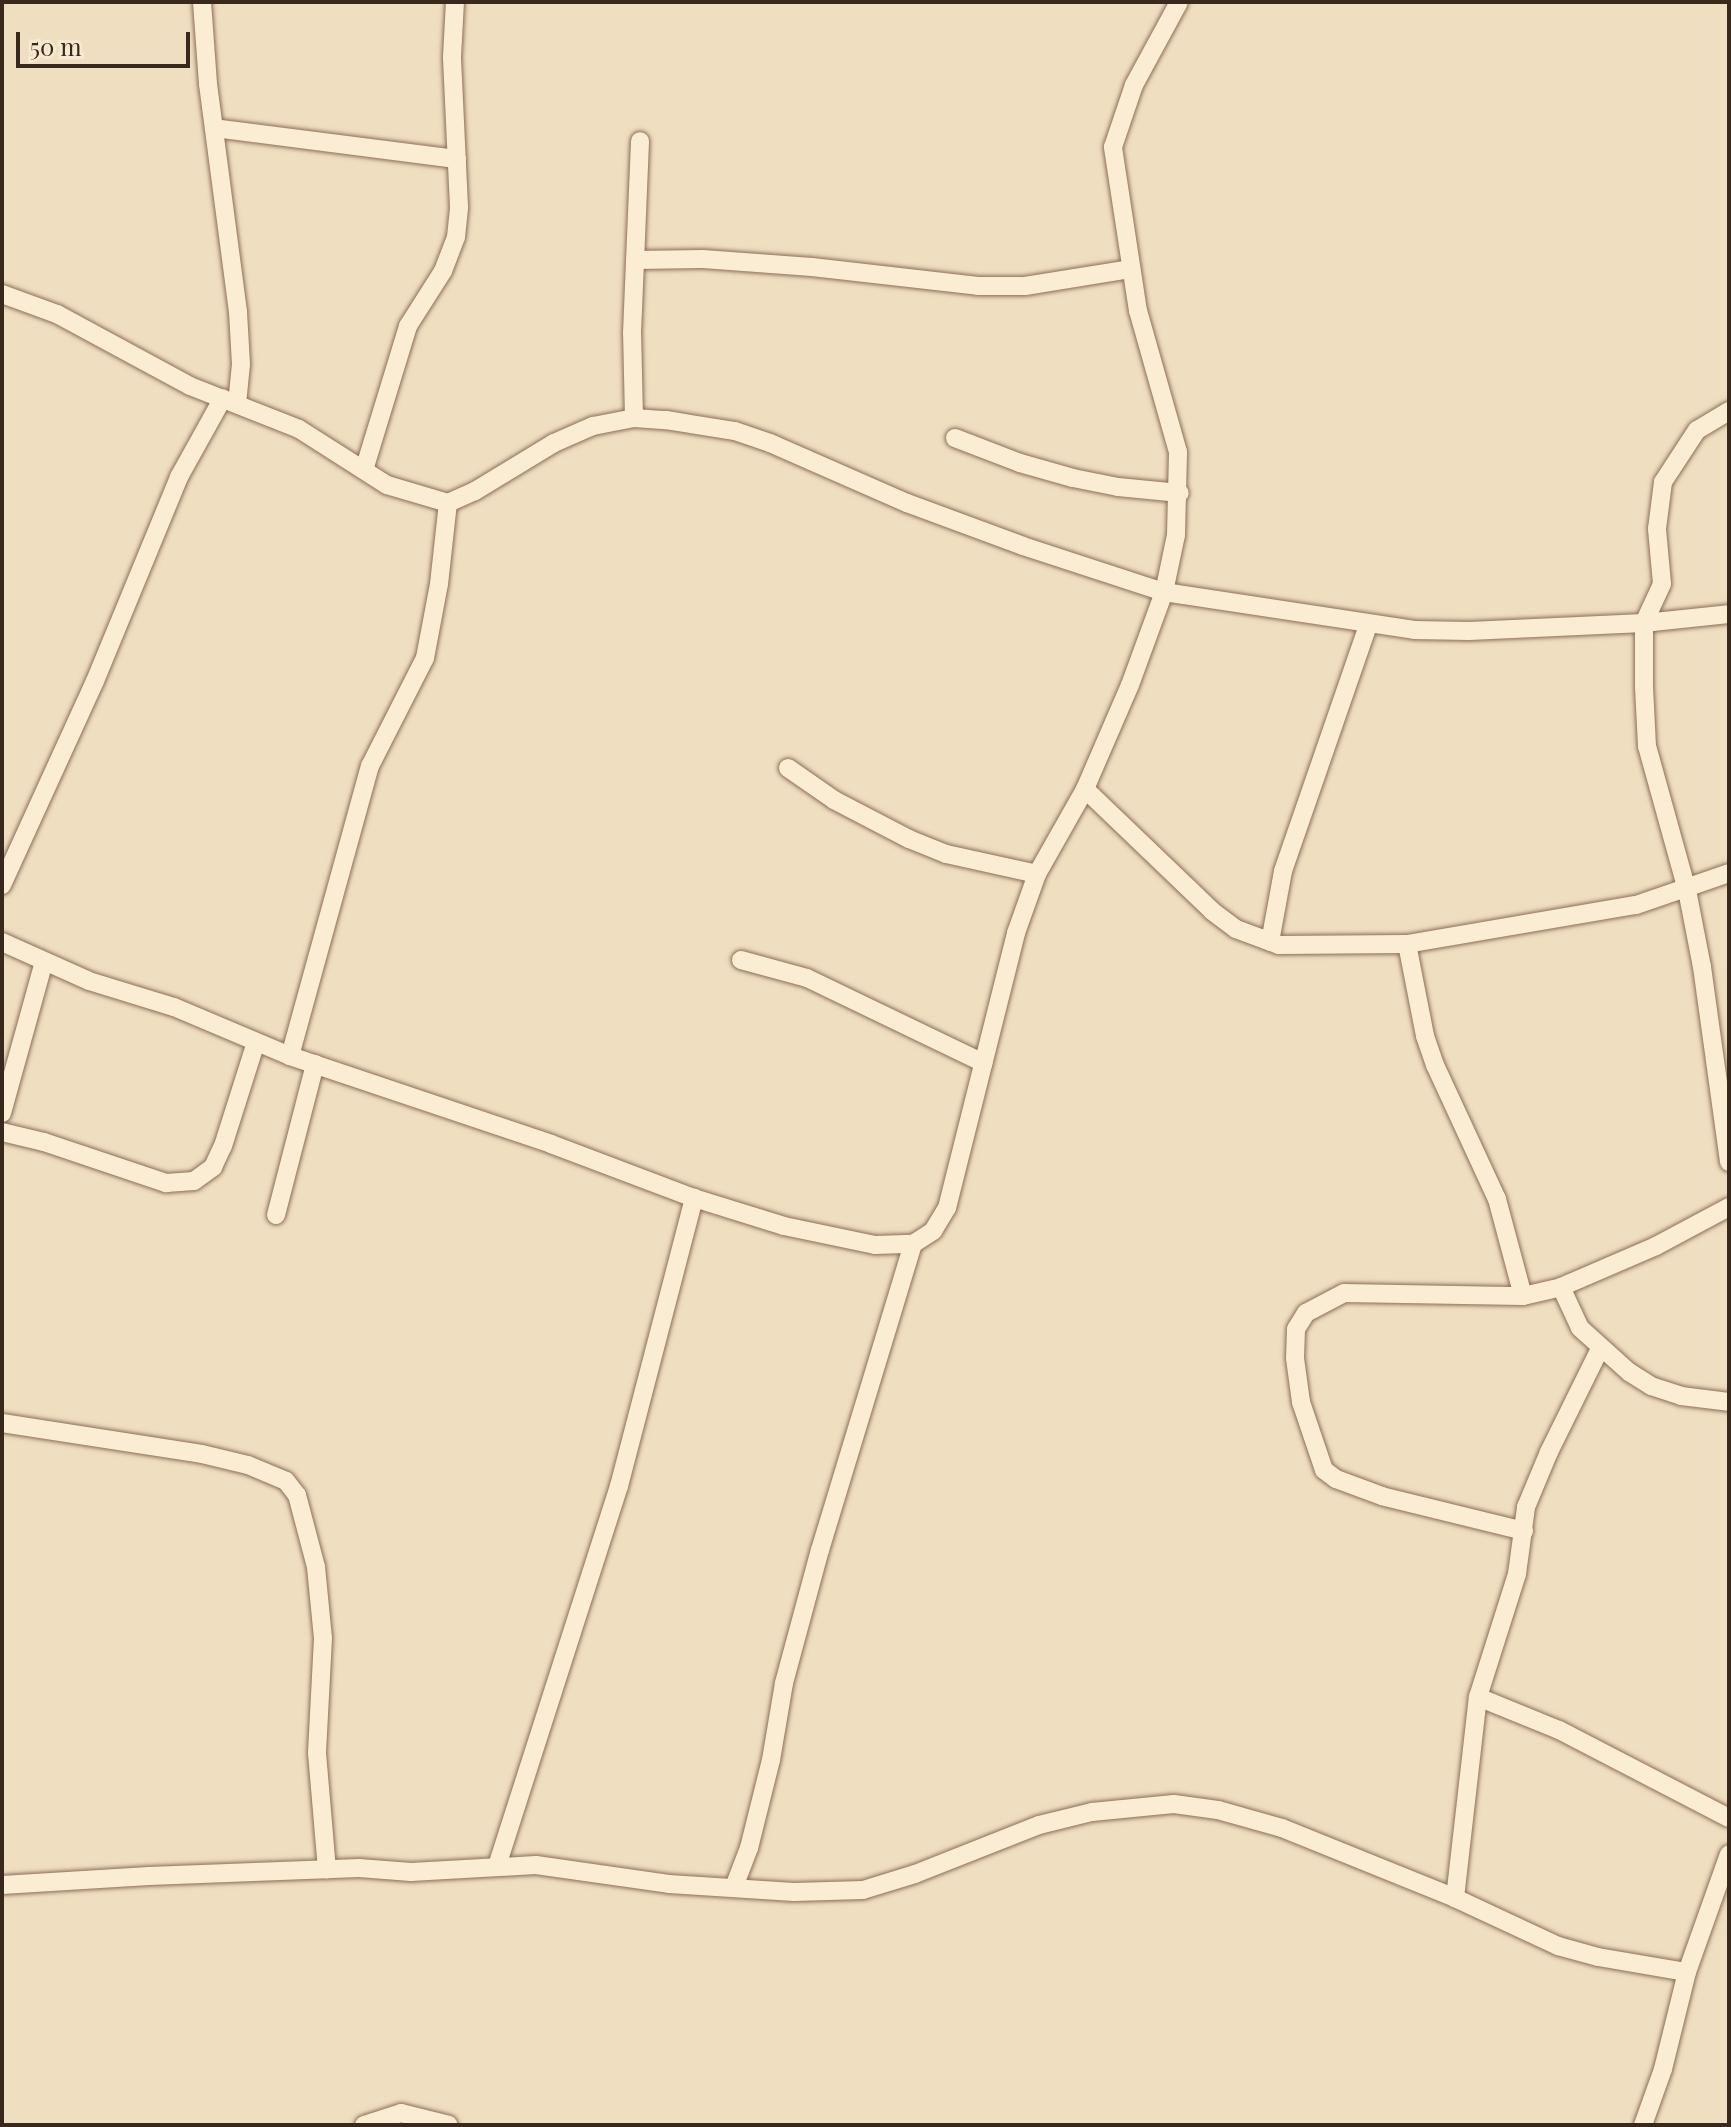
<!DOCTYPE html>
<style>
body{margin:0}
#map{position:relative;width:1731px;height:2127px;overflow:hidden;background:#f0dec0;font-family:"Playfair Display",serif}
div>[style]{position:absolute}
.roads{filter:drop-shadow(0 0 2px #8b6e57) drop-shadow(0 0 2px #8b6e57)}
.street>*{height:18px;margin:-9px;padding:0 9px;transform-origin:9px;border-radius:9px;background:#fbecd4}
span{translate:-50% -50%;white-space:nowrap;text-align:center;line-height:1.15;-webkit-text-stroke:8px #f7e9d0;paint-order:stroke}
.frame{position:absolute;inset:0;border:4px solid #39281c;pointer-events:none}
.scale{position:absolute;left:16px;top:32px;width:174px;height:36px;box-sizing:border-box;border:4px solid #39281c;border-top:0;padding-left:10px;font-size:24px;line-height:28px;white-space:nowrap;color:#39281c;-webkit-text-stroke:6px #f7e9d0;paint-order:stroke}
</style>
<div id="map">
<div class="roads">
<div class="street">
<div style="left:202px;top:2px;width:82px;rotate:85.8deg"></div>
<div style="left:208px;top:84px;width:230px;rotate:82.5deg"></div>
<div style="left:238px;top:312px;width:52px;rotate:86.7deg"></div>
<div style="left:241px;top:364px;width:40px;rotate:95.7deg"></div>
<div style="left:214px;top:128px;width:245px;rotate:7.3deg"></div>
<div style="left:635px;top:260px;width:68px;rotate:-0.8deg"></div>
<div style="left:703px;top:259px;width:109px;rotate:4.2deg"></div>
<div style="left:812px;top:267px;width:167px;rotate:6.5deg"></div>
<div style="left:978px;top:286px;width:47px"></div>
<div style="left:1025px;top:286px;width:106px;rotate:-9.2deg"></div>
<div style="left:2px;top:294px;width:59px;rotate:20deg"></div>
<div style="left:57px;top:314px;width:151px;rotate:28.4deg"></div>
<div style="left:190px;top:386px;width:117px;rotate:21.5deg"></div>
<div style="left:299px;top:429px;width:104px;rotate:32.5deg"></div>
<div style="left:387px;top:485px;width:64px;rotate:16.4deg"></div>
<div style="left:448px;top:503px;width:30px;rotate:-24deg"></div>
<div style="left:475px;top:491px;width:92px;rotate:-31.3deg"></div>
<div style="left:554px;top:443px;width:43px;rotate:-23.6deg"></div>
<div style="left:593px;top:426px;width:42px;rotate:-11deg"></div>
<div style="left:634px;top:418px;width:32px;rotate:4deg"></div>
<div style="left:666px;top:420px;width:70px;rotate:9.1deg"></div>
<div style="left:735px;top:431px;width:37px;rotate:19deg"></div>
<div style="left:770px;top:443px;width:150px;rotate:23.7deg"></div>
<div style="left:907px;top:503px;width:124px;rotate:20.3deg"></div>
<div style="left:1023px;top:546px;width:148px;rotate:18.1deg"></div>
<div style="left:1164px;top:592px;width:253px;rotate:8.6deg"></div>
<div style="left:1414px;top:630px;width:55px;rotate:1deg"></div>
<div style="left:1469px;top:631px;width:175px;rotate:-2.6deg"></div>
<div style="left:1644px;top:623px;width:85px;rotate:-6deg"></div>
<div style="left:1729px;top:411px;width:37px;rotate:149deg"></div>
<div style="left:1697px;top:430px;width:62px;rotate:123.2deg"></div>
<div style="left:1663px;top:482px;width:47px;rotate:97.3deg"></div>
<div style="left:1657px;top:529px;width:55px;rotate:84.8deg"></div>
<div style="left:1662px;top:584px;width:43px;rotate:114.8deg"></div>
<div style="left:1644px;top:623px;width:64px;rotate:90deg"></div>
<div style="left:1644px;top:687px;width:59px;rotate:87.1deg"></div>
<div style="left:1647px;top:746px;width:149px;rotate:74.5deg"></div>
<div style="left:1687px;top:890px;width:78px;rotate:79deg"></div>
<div style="left:1702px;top:967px;width:197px;rotate:82.1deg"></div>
<div style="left:634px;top:418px;width:85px;rotate:-91.3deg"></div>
<div style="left:632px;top:333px;width:192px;rotate:-87.6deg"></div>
<div style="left:955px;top:438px;width:70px;rotate:21deg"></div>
<div style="left:1020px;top:463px;width:55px;rotate:15.8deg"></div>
<div style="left:1073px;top:478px;width:46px;rotate:11.3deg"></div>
<div style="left:1118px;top:487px;width:62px;rotate:5.5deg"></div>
<div style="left:364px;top:470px;width:151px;rotate:-73deg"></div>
<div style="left:408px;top:326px;width:65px;rotate:-57.5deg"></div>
<div style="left:443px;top:271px;width:36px;rotate:-69deg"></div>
<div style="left:456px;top:237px;width:30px;rotate:-84deg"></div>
<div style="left:459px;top:207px;width:150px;rotate:-92.7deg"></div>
<div style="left:452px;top:57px;width:55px;rotate:-86.9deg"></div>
<div style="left:788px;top:768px;width:56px;rotate:34.8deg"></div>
<div style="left:834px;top:800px;width:85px;rotate:27.5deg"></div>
<div style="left:909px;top:839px;width:40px;rotate:22deg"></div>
<div style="left:946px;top:854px;width:93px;rotate:12.4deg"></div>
<div style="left:1085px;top:789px;width:176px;rotate:43.8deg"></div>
<div style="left:1212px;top:911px;width:30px;rotate:37deg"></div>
<div style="left:1236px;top:929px;width:46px;rotate:20.4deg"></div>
<div style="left:1279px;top:945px;width:128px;rotate:-0.4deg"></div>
<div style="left:1407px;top:944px;width:232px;rotate:-9.7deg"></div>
<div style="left:1636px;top:905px;width:98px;rotate:-19deg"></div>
<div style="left:2px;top:885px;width:224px;rotate:-65.5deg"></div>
<div style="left:95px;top:681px;width:221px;rotate:-67.6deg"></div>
<div style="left:179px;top:477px;width:90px;rotate:-60.9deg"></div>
<div style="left:2px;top:942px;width:95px;rotate:24.1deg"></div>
<div style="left:89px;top:981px;width:89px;rotate:17deg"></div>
<div style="left:174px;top:1007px;width:126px;rotate:22.9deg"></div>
<div style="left:290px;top:1056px;width:275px;rotate:18.6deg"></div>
<div style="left:551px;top:1144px;width:153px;rotate:20.7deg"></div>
<div style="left:694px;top:1198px;width:94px;rotate:17.3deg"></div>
<div style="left:784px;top:1226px;width:93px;rotate:11.8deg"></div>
<div style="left:875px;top:1245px;width:38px;rotate:-2deg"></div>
<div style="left:913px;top:1244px;width:24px;rotate:-33deg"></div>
<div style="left:933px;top:1231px;width:27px;rotate:-59deg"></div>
<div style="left:947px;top:1208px;width:284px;rotate:-75.9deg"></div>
<div style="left:1016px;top:933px;width:63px;rotate:-70.4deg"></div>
<div style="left:1037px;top:874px;width:98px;rotate:-60.5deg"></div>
<div style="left:1085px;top:789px;width:113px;rotate:-66.6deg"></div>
<div style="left:1130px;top:685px;width:99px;rotate:-69.9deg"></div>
<div style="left:1164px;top:592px;width:58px;rotate:-78.1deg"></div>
<div style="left:1176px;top:535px;width:83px;rotate:-88.6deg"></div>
<div style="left:1178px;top:452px;width:147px;rotate:-105.8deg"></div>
<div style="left:1138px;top:311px;width:166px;rotate:-98.7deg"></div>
<div style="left:1113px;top:147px;width:65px;rotate:-71.3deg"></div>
<div style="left:1134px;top:85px;width:94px;rotate:-61.5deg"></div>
<div style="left:1270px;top:942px;width:72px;rotate:-79.6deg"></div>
<div style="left:1283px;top:871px;width:260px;rotate:-70.9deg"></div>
<div style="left:1407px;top:944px;width:94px;rotate:78.9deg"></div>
<div style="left:1425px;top:1036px;width:31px;rotate:71deg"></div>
<div style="left:1435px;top:1065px;width:148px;rotate:65.2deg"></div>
<div style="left:1497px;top:1199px;width:100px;rotate:75deg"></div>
<div style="left:741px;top:960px;width:68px;rotate:15.3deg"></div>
<div style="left:807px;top:978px;width:196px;rotate:25.7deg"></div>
<div style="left:290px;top:1056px;width:301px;rotate:-74.6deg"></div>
<div style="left:370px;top:766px;width:121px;rotate:-63deg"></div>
<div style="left:425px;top:658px;width:75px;rotate:-79.3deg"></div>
<div style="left:439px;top:584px;width:81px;rotate:-83.7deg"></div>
<div style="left:2px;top:1113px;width:157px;rotate:-74.5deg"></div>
<div style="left:2px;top:1132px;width:43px;rotate:13.4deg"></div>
<div style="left:44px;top:1142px;width:129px;rotate:18.6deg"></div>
<div style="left:166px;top:1183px;width:28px;rotate:-4deg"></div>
<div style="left:194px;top:1181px;width:24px;rotate:-36deg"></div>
<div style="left:213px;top:1167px;width:23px;rotate:-65deg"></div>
<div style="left:223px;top:1146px;width:109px;rotate:-72.4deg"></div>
<div style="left:276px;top:1215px;width:156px;rotate:-75.5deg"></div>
<div style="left:1561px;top:1287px;width:45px;rotate:65.1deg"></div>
<div style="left:1580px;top:1328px;width:66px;rotate:41.9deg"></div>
<div style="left:1629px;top:1372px;width:26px;rotate:32deg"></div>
<div style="left:1651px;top:1386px;width:32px;rotate:18deg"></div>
<div style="left:1681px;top:1396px;width:48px;rotate:7.1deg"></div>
<div style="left:2px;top:1423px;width:202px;rotate:8.8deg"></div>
<div style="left:202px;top:1454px;width:47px;rotate:13.4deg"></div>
<div style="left:248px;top:1465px;width:41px;rotate:22.8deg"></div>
<div style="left:286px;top:1481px;width:18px;rotate:52deg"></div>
<div style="left:297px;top:1495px;width:74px;rotate:75.2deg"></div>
<div style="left:316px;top:1567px;width:71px;rotate:84.4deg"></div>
<div style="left:323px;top:1638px;width:115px;rotate:93deg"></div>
<div style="left:317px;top:1753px;width:117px;rotate:85.1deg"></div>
<div style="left:1524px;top:1531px;width:146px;rotate:-166.2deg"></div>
<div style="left:1382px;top:1496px;width:49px;rotate:-159.7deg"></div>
<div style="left:1336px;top:1479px;width:15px;rotate:-143deg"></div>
<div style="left:1324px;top:1470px;width:72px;rotate:-108.7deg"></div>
<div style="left:1301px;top:1402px;width:44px;rotate:-97.8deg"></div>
<div style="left:1295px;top:1358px;width:29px;rotate:-88deg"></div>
<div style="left:1296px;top:1329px;width:19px;rotate:-58deg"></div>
<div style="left:1306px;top:1313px;width:43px;rotate:-27.8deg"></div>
<div style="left:1344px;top:1293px;width:179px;rotate:1deg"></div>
<div style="left:1523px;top:1296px;width:39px;rotate:-13deg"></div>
<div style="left:1561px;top:1287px;width:103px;rotate:-23.3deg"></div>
<div style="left:1656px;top:1246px;width:83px;rotate:-28.1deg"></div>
<div style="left:1478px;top:1697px;width:87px;rotate:22.2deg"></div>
<div style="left:1559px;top:1730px;width:191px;rotate:27.4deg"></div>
<div style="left:497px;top:1866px;width:399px;rotate:-72.2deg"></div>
<div style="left:619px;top:1486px;width:298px;rotate:-75.4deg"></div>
<div style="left:2px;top:1885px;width:147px;rotate:-3.5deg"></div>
<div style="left:149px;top:1876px;width:210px;rotate:-2.2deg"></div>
<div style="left:359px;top:1868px;width:52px;rotate:4.4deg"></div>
<div style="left:411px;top:1872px;width:125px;rotate:-3.2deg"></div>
<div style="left:536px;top:1865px;width:134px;rotate:8.1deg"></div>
<div style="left:669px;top:1884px;width:125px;rotate:3.7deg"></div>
<div style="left:794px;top:1892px;width:69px;rotate:-1.7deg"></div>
<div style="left:863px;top:1890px;width:54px;rotate:-17.1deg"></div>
<div style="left:915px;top:1874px;width:133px;rotate:-21.6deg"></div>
<div style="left:1039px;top:1825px;width:55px;rotate:-13.8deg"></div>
<div style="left:1092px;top:1812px;width:82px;rotate:-5.6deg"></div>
<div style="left:1174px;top:1804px;width:44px;rotate:7.8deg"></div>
<div style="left:1218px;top:1810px;width:66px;rotate:15.7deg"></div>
<div style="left:1282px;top:1828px;width:187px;rotate:22deg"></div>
<div style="left:1455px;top:1898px;width:114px;rotate:25deg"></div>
<div style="left:1558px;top:1946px;width:41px;rotate:15.4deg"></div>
<div style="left:1598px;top:1957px;width:90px;rotate:9.6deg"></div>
<div style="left:734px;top:1887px;width:42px;rotate:-69deg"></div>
<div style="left:749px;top:1848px;width:91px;rotate:-76deg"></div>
<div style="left:771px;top:1760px;width:78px;rotate:-80.4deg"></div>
<div style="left:784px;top:1683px;width:138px;rotate:-74.9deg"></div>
<div style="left:820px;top:1550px;width:320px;rotate:-73.1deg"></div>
<div style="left:1455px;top:1898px;width:202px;rotate:-83.5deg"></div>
<div style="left:1478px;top:1697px;width:129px;rotate:-72.4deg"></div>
<div style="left:1517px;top:1574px;width:68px;rotate:-82.3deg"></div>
<div style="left:1526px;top:1507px;width:60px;rotate:-67.3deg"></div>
<div style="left:1549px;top:1452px;width:115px;rotate:-63.7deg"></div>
<div style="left:364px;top:2125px;width:39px;rotate:-18deg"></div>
<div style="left:401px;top:2113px;width:49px;rotate:14deg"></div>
<div style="left:1643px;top:2125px;width:59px;rotate:-70.3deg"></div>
<div style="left:1663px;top:2069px;width:100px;rotate:-76.1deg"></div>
<div style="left:1687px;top:1972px;width:125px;rotate:-70.4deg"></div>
</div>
</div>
<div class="frame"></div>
<div class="scale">50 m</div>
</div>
